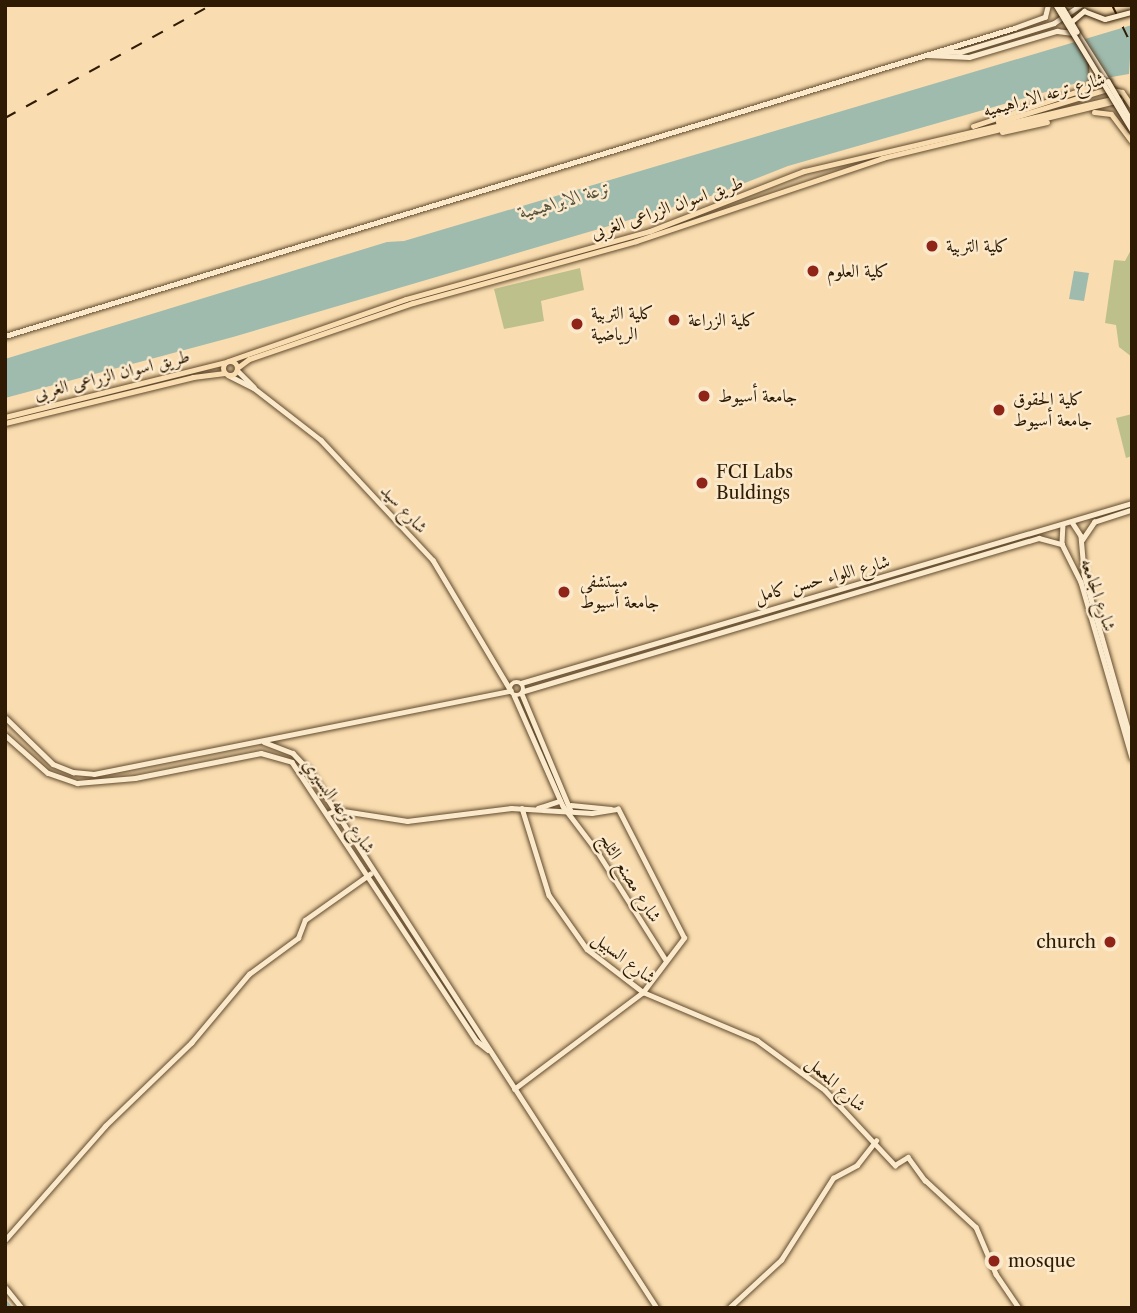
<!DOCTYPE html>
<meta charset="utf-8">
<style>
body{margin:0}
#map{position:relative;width:1137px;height:1313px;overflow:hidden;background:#f9ddb0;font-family:"Libre Caslon Text",Amiri,serif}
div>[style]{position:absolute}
.green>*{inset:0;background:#bec08b}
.water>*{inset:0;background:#9ebbae}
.canal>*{height:4.5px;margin:-2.25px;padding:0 2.25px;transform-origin:2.25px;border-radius:2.25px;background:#9ebbae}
.primary-tunnel>*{height:5px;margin-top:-2.5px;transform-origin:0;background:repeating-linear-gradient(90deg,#d1b68d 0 5px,transparent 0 7.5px)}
.roads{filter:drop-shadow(0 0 2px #624b2e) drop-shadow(0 0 2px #624b2e)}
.tertiary>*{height:4.5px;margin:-2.25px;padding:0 2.25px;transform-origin:2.25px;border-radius:2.25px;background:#fbe9cc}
.secondary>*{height:4.5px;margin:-2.25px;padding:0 2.25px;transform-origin:2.25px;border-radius:2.25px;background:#fbe9cc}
.secondary>.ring{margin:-2.25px;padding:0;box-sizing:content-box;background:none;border:4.5px solid #fbe9cc;border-radius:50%}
.primary>*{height:5px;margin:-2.5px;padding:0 2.5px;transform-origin:2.5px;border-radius:2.5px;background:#f9ddb0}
.primary>.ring{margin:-2.5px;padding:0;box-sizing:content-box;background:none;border:5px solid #f9ddb0;border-radius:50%}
.rail>*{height:2px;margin-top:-1px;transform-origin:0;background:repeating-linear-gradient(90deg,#2f1a03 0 12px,transparent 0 24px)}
.bridges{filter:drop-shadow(0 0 2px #2f1a03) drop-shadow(0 0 2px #2f1a03)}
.secondary-bridge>*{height:4.5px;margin:-2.25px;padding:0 2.25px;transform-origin:2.25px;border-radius:2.25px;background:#fbe9cc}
.dots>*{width:19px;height:19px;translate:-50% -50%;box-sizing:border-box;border:4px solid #fbe9cc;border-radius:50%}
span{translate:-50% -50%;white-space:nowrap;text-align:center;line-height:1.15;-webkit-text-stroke:5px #fbe9cc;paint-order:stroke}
.street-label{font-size:18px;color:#2f1a03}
.poi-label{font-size:18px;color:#2f1a03}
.left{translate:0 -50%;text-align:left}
.right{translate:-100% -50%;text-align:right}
.water-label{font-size:19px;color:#56523f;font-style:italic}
.frame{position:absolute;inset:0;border:7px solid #2f1a03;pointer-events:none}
</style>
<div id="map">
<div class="green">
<div style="clip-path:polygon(1132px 248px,1132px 357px,1119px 347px,1116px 325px,1105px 323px,1114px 260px,1125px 261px)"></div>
<div style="clip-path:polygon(580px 268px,584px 290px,541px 301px,544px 321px,504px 329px,494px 289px)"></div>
<div style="clip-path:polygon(1132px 414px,1132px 456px,1126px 458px,1116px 418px)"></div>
</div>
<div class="water">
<div style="clip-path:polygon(1132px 25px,1129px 74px,1077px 83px,788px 166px,714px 195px,233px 337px,5px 398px,5px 359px,387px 242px,404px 241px)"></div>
<div style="clip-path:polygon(1074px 271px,1089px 273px,1084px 301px,1069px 299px)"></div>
</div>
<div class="canal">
<div style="left:5px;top:1302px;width:8px;rotate:50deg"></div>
</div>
<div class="primary-tunnel">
<div style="left:1120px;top:100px;width:13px;rotate:-23deg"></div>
</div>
<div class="roads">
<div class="tertiary">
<div style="left:941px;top:51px;width:19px;rotate:3deg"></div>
<div style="left:960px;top:52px;width:98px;rotate:-17.1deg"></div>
<div style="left:1054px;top:23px;width:32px;rotate:-34deg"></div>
<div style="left:5px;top:336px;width:1055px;rotate:-16.97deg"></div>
<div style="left:1014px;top:28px;width:33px;rotate:-20deg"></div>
<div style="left:1045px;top:17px;width:12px;rotate:-76deg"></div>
<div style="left:522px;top:694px;width:127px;rotate:67.3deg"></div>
<div style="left:514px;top:695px;width:121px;rotate:66.2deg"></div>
<div style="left:563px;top:806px;width:56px;rotate:52.9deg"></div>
<div style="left:597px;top:851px;width:129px;rotate:57.7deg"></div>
<div style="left:5px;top:717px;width:67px;rotate:44.4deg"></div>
<div style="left:53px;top:764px;width:22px;rotate:22deg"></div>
<div style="left:73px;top:772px;width:21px;rotate:5deg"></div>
<div style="left:94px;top:774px;width:425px;rotate:-11.3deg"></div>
<div style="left:5px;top:735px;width:57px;rotate:41.5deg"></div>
<div style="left:48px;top:773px;width:31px;rotate:19deg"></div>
<div style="left:77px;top:783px;width:58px;rotate:-4.9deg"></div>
<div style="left:135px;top:778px;width:128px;rotate:-11.2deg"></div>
<div style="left:261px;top:753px;width:32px;rotate:16deg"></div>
<div style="left:292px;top:762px;width:335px;rotate:56.5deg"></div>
<div style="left:477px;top:1041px;width:14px;rotate:39deg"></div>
<div style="left:264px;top:742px;width:31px;rotate:21deg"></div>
<div style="left:293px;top:753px;width:23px;rotate:47deg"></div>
<div style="left:309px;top:770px;width:641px;rotate:57.1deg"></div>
<div style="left:571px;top:805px;width:40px;rotate:5.7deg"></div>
<div style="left:522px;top:808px;width:91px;rotate:72.8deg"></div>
<div style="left:549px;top:895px;width:66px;rotate:54.9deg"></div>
<div style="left:587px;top:949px;width:71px;rotate:37.5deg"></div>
<div style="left:643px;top:992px;width:124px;rotate:22.8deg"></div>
<div style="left:757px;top:1040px;width:84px;rotate:36.3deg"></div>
<div style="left:825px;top:1090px;width:103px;rotate:47deg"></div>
<div style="left:895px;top:1165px;width:15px;rotate:-32deg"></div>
<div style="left:908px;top:1157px;width:29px;rotate:54deg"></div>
<div style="left:925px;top:1180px;width:69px;rotate:42.7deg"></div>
<div style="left:976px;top:1227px;width:51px;rotate:66.9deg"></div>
<div style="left:996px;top:1274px;width:41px;rotate:55.9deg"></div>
<div style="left:538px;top:808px;width:23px;rotate:-18deg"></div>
<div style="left:329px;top:813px;width:9px;rotate:-21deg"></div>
<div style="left:337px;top:810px;width:71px;rotate:8.9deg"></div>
<div style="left:407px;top:821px;width:105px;rotate:-7.1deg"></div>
<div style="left:511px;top:808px;width:81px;rotate:3.5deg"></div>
<div style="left:592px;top:813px;width:26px;rotate:-9deg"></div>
<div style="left:514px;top:1089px;width:161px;rotate:-36.9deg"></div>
<div style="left:643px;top:992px;width:68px;rotate:-52.8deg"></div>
<div style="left:684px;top:938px;width:145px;rotate:-117.1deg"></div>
<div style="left:5px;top:1240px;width:152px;rotate:-48.7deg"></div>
<div style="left:105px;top:1126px;width:120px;rotate:-44deg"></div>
<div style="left:191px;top:1043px;width:90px;rotate:-50deg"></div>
<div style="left:249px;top:974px;width:61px;rotate:-36.3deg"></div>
<div style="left:298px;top:938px;width:19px;rotate:-69deg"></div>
<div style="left:305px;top:920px;width:80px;rotate:-35.3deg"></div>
<div style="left:5px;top:1287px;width:27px;rotate:51deg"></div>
<div style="left:729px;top:1308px;width:71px;rotate:-42.7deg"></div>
<div style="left:781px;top:1260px;width:97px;rotate:-57.6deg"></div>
<div style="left:833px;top:1178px;width:27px;rotate:-28deg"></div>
<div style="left:857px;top:1165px;width:31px;rotate:-52deg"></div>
</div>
<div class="secondary">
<div style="left:1077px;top:32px;width:58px;rotate:57.7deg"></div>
<div style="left:927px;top:55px;width:42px;rotate:2.7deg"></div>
<div style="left:969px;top:57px;width:92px;rotate:-16.5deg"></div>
<div style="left:1057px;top:31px;width:16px;rotate:7deg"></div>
<div style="left:237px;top:370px;width:24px;rotate:45deg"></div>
<div style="left:228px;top:375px;width:29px;rotate:27deg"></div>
<div style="left:254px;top:388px;width:85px;rotate:37.8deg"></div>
<div style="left:321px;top:440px;width:164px;rotate:47deg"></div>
<div style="left:433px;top:560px;width:150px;rotate:59.2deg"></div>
<div style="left:1072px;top:522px;width:17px;rotate:57deg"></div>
<div style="left:1081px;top:536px;width:38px;rotate:85deg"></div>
<div style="left:1084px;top:574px;width:175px;rotate:74.1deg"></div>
<div style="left:1063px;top:524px;width:20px;rotate:93deg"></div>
<div style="left:1062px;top:544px;width:42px;rotate:63.4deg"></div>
<div style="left:1081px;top:582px;width:183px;rotate:73.8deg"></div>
<div style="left:1082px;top:540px;width:22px;rotate:-56deg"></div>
<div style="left:1094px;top:522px;width:40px;rotate:-18deg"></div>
<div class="ring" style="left:510px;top:682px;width:9.5px;height:9.5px"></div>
<div style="left:521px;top:683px;width:637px;rotate:-16.41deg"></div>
<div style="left:524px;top:691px;width:537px;rotate:-16.55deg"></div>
<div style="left:1039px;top:538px;width:24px;rotate:15deg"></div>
</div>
<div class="primary">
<div style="left:1094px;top:112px;width:17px;rotate:7deg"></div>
<div style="left:1111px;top:114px;width:35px;rotate:53deg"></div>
<div style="left:998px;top:122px;width:114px;rotate:-16.8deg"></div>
<div style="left:1107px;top:89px;width:15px;rotate:11deg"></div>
<div style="left:1122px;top:92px;width:18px;rotate:56deg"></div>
<div style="left:973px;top:126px;width:118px;rotate:-18.3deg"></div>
<div style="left:1085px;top:89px;width:11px;rotate:-49deg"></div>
<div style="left:1092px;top:81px;width:18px;rotate:-93deg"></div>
<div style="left:1002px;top:132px;width:46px;rotate:-12.5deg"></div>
<div class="ring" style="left:223px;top:361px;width:9px;height:9px"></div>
<div style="left:228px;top:361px;width:188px;rotate:-19.2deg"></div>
<div style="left:406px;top:299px;width:253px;rotate:-15.6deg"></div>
<div style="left:650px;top:231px;width:165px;rotate:-21.3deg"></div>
<div style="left:804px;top:171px;width:319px;rotate:-13.2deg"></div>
<div style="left:237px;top:368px;width:15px;rotate:-37deg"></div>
<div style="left:249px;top:359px;width:173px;rotate:-18.9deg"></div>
<div style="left:413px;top:303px;width:231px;rotate:-15.5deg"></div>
<div style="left:636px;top:241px;width:260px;rotate:-18.6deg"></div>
<div style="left:882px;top:158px;width:245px;rotate:-13.7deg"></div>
<div style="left:5px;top:417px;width:228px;rotate:-14deg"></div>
<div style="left:5px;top:423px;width:194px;rotate:-13.7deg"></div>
<div style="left:193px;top:377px;width:32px;rotate:-7deg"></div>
</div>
</div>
<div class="rail">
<div style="left:1112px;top:5px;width:46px;rotate:64deg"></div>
<div style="left:5px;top:118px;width:235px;rotate:-28.7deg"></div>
</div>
<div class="bridges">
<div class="secondary-bridge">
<div style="left:1056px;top:5px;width:146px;rotate:58.7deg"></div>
<div style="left:1061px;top:5px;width:31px;rotate:59deg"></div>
<div style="left:1071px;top:22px;width:17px;rotate:-40deg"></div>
<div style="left:1084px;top:11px;width:22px;rotate:21deg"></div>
<div style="left:1105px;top:19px;width:28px;rotate:-15deg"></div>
<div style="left:1108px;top:81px;width:48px;rotate:59.7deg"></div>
</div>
</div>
<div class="dots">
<div style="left:932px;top:246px;background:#8f2418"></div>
<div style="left:813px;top:271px;background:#8f2418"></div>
<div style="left:674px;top:320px;background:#8f2418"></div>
<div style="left:577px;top:324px;background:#8f2418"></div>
<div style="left:704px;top:396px;background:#8f2418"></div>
<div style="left:999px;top:410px;background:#8f2418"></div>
<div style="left:702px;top:483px;background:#8f2418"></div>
<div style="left:564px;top:592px;background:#8f2418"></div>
<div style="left:1110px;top:942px;background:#8f2418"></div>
<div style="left:994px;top:1261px;background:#8f2418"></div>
</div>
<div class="street-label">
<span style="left:1044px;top:95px;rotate:-15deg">شارع ترعه الابراهيميه</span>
<span style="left:667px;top:208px;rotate:-19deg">طريق اسوان الزراعى الغربى</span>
<span style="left:112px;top:375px;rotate:-14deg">طريق اسوان الزراعى الغربى</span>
<span style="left:404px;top:509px;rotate:47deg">شارع سيد</span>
<span style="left:822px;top:579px;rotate:-15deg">شارع اللواء حسن كامل</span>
<span style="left:1098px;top:595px;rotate:71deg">شارع الجامعه</span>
<span style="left:339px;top:806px;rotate:55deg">شارع ترعه البسيري</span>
<span style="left:630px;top:878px;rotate:58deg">شارع مصنع الثلج</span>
<span style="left:624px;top:958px;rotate:37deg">شارع السبيل</span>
<span style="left:836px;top:1084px;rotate:42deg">شارع المعمل</span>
</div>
<div class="poi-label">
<span class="left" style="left:946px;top:246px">كلية التربية</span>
<span class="left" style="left:827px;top:271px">كلية العلوم</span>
<span class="left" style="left:591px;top:324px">كلية التربية<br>الرياضية</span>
<span class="left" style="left:688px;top:320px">كلية الزراعة</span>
<span class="left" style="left:718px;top:396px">جامعة أسيوط</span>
<span class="left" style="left:1013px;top:410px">كلية الحقوق<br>جامعة أسيوط</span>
<span class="left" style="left:716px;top:483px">FCI Labs<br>Buldings</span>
<span class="left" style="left:580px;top:592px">مستشفی<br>جامعة أسيوط</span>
<span class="right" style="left:1096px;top:942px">church</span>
<span class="left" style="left:1008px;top:1261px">mosque</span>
</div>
<div class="water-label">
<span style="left:565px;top:200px;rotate:-16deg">ترعة الابراهيمية</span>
</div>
<div class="frame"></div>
</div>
